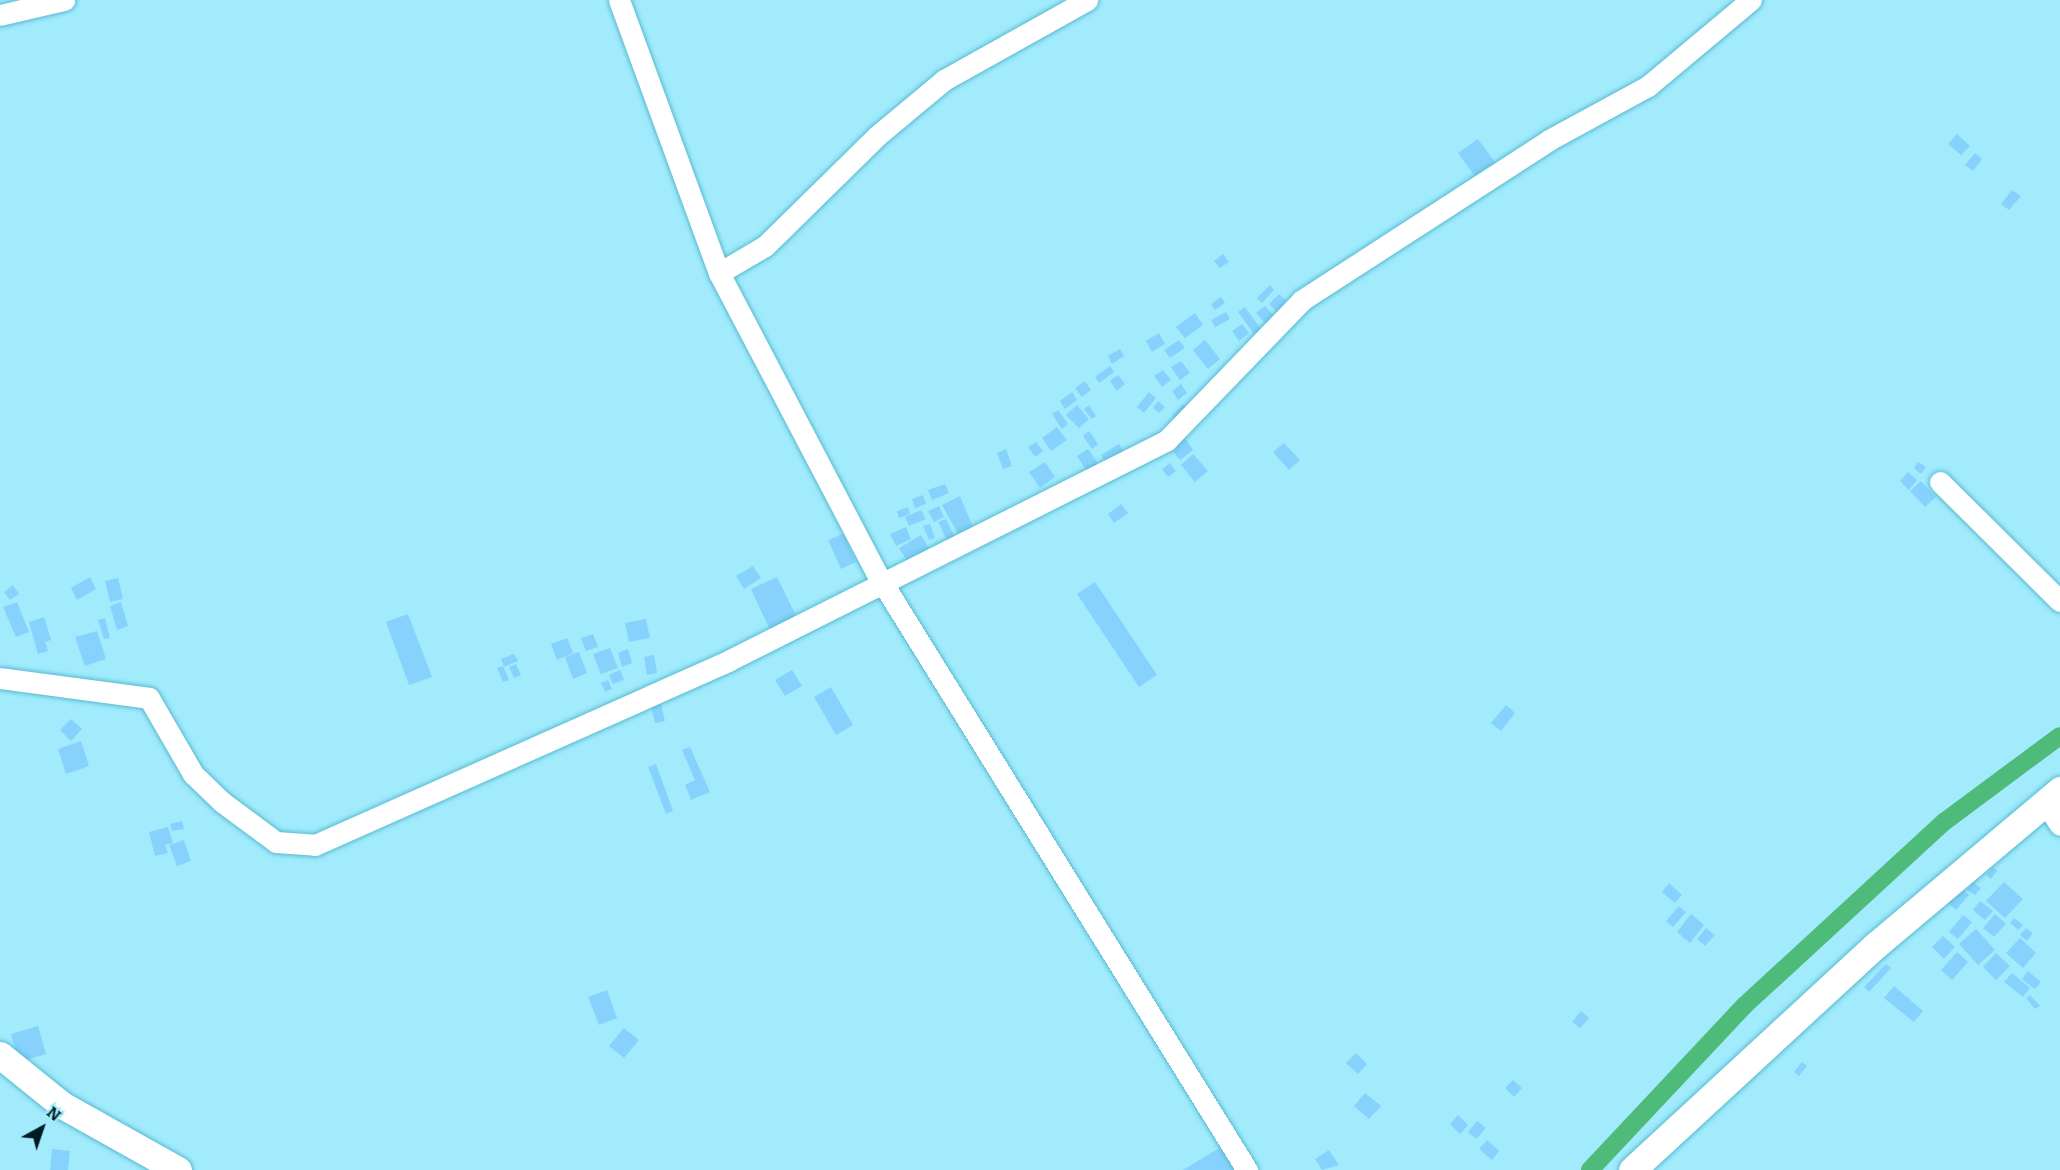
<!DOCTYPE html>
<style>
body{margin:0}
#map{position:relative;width:2060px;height:1170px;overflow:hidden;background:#a1ebfd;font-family:Bitter,serif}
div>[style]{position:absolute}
.canal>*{height:18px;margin:-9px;padding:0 9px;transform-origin:9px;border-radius:9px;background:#4fbb7b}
.building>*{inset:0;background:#86d2fd}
.roads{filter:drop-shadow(0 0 2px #58bad0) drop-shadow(0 0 2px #58bad0)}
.minor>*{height:21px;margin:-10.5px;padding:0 10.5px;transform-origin:10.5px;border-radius:10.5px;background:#fff}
.major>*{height:27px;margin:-13.5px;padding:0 13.5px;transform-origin:13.5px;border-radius:13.5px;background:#fff}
span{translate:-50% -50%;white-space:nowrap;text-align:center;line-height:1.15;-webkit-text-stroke:6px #a1ebfd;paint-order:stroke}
.north{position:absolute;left:12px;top:1098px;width:60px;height:60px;-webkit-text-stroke:4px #a1ebfd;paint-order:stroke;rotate:40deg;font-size:16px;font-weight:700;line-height:24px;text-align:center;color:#001b21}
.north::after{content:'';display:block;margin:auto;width:21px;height:27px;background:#001b21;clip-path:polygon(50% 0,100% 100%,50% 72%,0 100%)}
</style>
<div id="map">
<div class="canal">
<div style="left:1590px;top:1170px;width:226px;rotate:-46.8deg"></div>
<div style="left:1745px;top:1005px;width:270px;rotate:-42.6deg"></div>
<div style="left:1944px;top:822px;width:144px;rotate:-36.6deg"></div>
</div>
<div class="building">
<div style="clip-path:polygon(1957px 134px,1970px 146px,1961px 155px,1948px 144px)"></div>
<div style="clip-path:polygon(1478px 139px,1497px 165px,1477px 179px,1458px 153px)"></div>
<div style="clip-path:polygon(1975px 153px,1982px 159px,1973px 171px,1965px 165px)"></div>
<div style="clip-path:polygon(2012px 190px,2021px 196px,2009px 210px,2001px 204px)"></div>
<div style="clip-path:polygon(1223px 254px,1229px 262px,1220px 268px,1214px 261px)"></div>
<div style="clip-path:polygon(1270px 285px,1274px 290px,1262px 303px,1257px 298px)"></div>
<div style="clip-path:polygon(1279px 294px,1289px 304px,1279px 314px,1269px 304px)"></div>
<div style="clip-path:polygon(1221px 297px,1225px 303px,1215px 310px,1211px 304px)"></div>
<div style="clip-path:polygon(1265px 306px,1279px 321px,1271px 329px,1256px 313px)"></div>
<div style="clip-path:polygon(1245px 307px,1261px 329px,1254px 334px,1238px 312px)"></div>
<div style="clip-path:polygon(1226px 312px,1230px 319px,1215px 327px,1211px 320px)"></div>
<div style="clip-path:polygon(1195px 313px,1203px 325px,1185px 338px,1176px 327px)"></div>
<div style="clip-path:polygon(1242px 324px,1249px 333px,1239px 341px,1232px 331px)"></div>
<div style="clip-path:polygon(1159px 333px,1165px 344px,1152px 352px,1146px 341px)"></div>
<div style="clip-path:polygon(1179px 340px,1185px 348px,1170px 358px,1164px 350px)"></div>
<div style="clip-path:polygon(1205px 340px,1220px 359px,1208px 369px,1193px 350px)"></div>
<div style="clip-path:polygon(1120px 349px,1124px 356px,1112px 364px,1108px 356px)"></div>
<div style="clip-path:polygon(1181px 361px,1190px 373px,1180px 380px,1171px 367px)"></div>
<div style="clip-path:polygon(1110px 366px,1114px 372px,1099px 383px,1095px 377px)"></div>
<div style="clip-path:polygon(1163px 370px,1171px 380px,1162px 387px,1154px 376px)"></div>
<div style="clip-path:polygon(1118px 375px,1125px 384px,1117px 391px,1110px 381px)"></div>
<div style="clip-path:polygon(1085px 381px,1091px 390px,1082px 397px,1075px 388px)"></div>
<div style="clip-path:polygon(1181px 384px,1187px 393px,1178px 400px,1172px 391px)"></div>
<div style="clip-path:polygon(1072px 392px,1077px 400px,1065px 409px,1060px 401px)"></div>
<div style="clip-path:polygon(1149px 392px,1156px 398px,1144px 413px,1137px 407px)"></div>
<div style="clip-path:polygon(1158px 401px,1165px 407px,1159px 413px,1153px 408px)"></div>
<div style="clip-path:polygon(1183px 404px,1191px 411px,1181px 424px,1172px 416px)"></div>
<div style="clip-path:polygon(1077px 405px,1089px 419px,1079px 428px,1066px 415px)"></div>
<div style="clip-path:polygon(1089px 405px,1096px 416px,1092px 419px,1084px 409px)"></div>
<div style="clip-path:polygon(1058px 410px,1068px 424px,1062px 429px,1052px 414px)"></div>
<div style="clip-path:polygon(1057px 427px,1067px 440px,1051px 451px,1042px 438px)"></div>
<div style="clip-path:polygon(1089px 431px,1098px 444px,1092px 449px,1083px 436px)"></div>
<div style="clip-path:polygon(1184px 437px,1193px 450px,1180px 460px,1170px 448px)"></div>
<div style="clip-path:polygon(1036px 442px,1043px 451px,1035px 457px,1028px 447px)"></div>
<div style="clip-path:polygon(1284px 443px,1300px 460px,1289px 470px,1273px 452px)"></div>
<div style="clip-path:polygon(1119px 444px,1126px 455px,1108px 466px,1101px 455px)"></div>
<div style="clip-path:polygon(1006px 449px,1012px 466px,1003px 469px,997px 453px)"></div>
<div style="clip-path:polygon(1088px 449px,1099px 465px,1088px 473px,1077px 456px)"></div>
<div style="clip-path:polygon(1193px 454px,1208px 471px,1195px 482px,1181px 465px)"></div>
<div style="clip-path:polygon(1045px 462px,1055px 477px,1040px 488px,1029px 472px)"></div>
<div style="clip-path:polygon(1918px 462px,1926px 467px,1921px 474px,1914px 468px)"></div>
<div style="clip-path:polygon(1170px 463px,1176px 471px,1168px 477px,1162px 469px)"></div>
<div style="clip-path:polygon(1908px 472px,1917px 480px,1909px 490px,1900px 481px)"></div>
<div style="clip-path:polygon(1921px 481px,1936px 497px,1925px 507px,1910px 491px)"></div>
<div style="clip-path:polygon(945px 484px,949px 493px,932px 500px,928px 490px)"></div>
<div style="clip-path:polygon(923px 495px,926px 504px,915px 508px,912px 499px)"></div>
<div style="clip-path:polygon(960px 496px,975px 532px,961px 539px,942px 505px)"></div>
<div style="clip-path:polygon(1121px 504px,1128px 513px,1114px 523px,1108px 514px)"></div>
<div style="clip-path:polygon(939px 506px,944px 517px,934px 522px,928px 511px)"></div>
<div style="clip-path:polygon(908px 507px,910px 514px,899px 518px,897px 511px)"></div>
<div style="clip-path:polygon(921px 510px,926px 519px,909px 526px,905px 517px)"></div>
<div style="clip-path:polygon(946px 519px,958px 544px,951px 548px,938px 522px)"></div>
<div style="clip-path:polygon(930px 524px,935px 538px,929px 540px,923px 526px)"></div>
<div style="clip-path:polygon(906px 527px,911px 539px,896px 546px,890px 534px)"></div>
<div style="clip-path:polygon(843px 534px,856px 562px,841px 569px,828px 540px)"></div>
<div style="clip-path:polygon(921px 535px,932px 554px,911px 567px,899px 548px)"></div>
<div style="clip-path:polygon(753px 566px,761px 578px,744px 589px,736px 576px)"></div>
<div style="clip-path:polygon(90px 577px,96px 589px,77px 600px,71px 588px)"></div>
<div style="clip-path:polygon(777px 577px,797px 618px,770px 630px,751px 589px)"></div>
<div style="clip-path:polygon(118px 578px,123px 599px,110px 602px,105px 581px)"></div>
<div style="clip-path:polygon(1095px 582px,1157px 675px,1139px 687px,1077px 594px)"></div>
<div style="clip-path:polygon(13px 585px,19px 594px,10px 600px,4px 592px)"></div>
<div style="clip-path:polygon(17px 602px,29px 632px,16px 637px,3px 607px)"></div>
<div style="clip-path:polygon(121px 602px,128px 626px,117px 630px,110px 606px)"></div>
<div style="clip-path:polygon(408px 614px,432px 677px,409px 685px,386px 622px)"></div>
<div style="clip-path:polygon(44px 617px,51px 640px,45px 642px,48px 651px,38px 654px,29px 622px)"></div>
<div style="clip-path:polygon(105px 618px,110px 638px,104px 639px,98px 620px)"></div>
<div style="clip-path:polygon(646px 619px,650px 638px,629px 642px,625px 623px)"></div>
<div style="clip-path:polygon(97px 631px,106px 659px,85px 666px,75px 637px)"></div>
<div style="clip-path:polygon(593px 634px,598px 647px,586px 651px,581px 638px)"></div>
<div style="clip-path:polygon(567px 638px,573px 653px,557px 660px,551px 644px)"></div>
<div style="clip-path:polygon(610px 648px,618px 668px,601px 674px,593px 654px)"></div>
<div style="clip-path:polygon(628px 649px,632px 663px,622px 667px,618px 653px)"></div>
<div style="clip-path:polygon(579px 652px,587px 673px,573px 679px,565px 657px)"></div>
<div style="clip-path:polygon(514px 654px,518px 661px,504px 667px,501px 659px)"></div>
<div style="clip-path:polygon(654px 655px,657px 673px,647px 675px,644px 657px)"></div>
<div style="clip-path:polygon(516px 664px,521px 675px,514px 678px,509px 667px)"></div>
<div style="clip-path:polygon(503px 666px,509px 680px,503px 682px,497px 668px)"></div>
<div style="clip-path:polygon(620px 670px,624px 680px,613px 684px,609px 675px)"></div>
<div style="clip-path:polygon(792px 670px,802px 686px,785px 696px,775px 680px)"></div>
<div style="clip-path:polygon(608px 680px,612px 689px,605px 692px,601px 683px)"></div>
<div style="clip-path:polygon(831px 687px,853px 725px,836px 735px,814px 697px)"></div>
<div style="clip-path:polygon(659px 696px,665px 721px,655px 723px,649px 698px)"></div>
<div style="clip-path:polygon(1506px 705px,1515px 713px,1501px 731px,1491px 723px)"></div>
<div style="clip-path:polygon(71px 719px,82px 729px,71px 741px,60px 730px)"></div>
<div style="clip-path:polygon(81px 741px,89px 766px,66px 774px,58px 749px)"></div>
<div style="clip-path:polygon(690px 747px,710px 792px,691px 800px,685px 785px,695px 780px,682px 750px)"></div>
<div style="clip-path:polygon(656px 764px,673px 811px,666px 814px,648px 767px)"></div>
<div style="clip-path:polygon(182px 821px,184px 829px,172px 831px,170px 824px)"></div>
<div style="clip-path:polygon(168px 827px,173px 843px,165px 845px,168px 853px,155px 856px,149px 832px)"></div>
<div style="clip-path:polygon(184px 840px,191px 861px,177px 866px,169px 845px)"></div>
<div style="clip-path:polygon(1993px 867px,1997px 871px,1991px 879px,1986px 875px)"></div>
<div style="clip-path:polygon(1973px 882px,1981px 888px,1975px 895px,1967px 890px)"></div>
<div style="clip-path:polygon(2004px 882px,2023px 899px,2005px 918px,1986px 901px)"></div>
<div style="clip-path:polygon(1669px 883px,1682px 895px,1675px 903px,1662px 892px)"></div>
<div style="clip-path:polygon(1961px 888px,1969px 895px,1956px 910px,1948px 903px)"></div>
<div style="clip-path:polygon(1980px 901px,1993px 911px,1985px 920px,1973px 910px)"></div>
<div style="clip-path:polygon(1679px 906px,1686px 912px,1673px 927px,1666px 921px)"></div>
<div style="clip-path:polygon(1691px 914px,1704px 925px,1690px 943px,1677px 932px)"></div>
<div style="clip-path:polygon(1995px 914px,2006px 924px,1994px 937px,1983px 928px)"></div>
<div style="clip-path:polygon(1963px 915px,1972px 922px,1958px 939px,1949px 932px)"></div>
<div style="clip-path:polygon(2014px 918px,2023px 925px,2018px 930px,2010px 923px)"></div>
<div style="clip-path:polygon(1706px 928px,1715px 935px,1705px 946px,1697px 939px)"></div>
<div style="clip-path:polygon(2026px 928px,2033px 933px,2027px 941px,2020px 935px)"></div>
<div style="clip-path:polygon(1976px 929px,1995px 950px,1978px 965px,1959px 944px)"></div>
<div style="clip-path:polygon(1943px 936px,1955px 947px,1944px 959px,1932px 947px)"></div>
<div style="clip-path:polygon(2020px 938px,2036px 953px,2023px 968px,2006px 953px)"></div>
<div style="clip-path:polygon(1957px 952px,1968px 962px,1952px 980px,1941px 970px)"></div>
<div style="clip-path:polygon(1996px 953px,2010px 966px,1996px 980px,1983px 967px)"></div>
<div style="clip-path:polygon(1886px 964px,1891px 968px,1869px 992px,1864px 987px)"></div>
<div style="clip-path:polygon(2028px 971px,2041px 982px,2035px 989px,2022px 979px)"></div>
<div style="clip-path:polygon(2012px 973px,2030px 988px,2023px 997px,2004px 982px)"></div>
<div style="clip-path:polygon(1894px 986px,1923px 1011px,1914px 1022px,1884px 998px)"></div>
<div style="clip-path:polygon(607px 990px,617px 1018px,599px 1025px,588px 997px)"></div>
<div style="clip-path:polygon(2030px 995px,2040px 1006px,2035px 1009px,2026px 998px)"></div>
<div style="clip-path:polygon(1581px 1011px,1589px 1018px,1580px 1028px,1572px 1022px)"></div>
<div style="clip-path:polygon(38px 1026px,46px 1054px,19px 1062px,11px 1034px)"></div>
<div style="clip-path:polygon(624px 1028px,639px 1040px,624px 1058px,609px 1046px)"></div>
<div style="clip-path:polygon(1356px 1053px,1367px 1064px,1358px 1074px,1346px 1063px)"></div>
<div style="clip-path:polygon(1802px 1062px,1807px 1066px,1799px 1076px,1794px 1072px)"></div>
<div style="clip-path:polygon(1513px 1080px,1522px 1088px,1514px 1097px,1505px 1088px)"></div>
<div style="clip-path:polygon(1365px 1093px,1381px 1106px,1369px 1119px,1354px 1106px)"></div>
<div style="clip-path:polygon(1458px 1115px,1468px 1125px,1460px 1134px,1450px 1124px)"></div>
<div style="clip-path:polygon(1477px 1121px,1486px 1128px,1476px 1139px,1468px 1132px)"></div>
<div style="clip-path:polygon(1487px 1140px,1499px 1151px,1492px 1160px,1479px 1149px)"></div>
<div style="clip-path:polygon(1221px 1147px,1234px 1170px,1183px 1170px)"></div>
<div style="clip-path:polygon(52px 1149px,70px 1151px,68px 1170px,50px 1170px)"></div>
<div style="clip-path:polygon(1329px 1150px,1339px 1165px,1322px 1170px,1315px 1159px)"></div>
</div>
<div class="roads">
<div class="minor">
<div style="left:619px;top:0;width:291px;rotate:69.9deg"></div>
<div style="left:719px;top:273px;width:340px;rotate:62.3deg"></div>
<div style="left:877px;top:574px;width:702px;rotate:58.17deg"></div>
<div style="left:0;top:15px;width:66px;rotate:-13.2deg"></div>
<div style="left:719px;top:273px;width:53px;rotate:-30.4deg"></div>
<div style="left:765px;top:246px;width:158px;rotate:-44.5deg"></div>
<div style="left:878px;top:135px;width:86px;rotate:-39.8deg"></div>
<div style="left:944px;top:80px;width:164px;rotate:-29.2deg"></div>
<div style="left:1940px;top:482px;width:169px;rotate:44.8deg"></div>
<div style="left:0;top:678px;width:150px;rotate:7.6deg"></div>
<div style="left:149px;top:698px;width:88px;rotate:59.9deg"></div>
<div style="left:193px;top:774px;width:40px;rotate:44deg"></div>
<div style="left:222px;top:802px;width:67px;rotate:36.5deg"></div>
<div style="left:276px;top:842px;width:39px;rotate:4deg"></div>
<div style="left:315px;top:845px;width:454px;rotate:-24deg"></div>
<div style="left:730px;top:660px;width:489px;rotate:-26.7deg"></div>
<div style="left:1167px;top:440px;width:194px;rotate:-46deg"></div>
<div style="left:1302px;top:300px;width:294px;rotate:-32.9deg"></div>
<div style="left:1549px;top:140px;width:113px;rotate:-28.6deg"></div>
<div style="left:1648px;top:86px;width:134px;rotate:-39.9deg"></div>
<div style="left:2045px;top:802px;width:27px;rotate:57deg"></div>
</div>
<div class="major">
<div style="left:0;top:1055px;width:80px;rotate:38.9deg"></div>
<div style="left:62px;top:1105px;width:133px;rotate:29.3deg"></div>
<div style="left:1632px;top:1170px;width:332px;rotate:-42.7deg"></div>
<div style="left:1876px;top:945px;width:241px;rotate:-40.1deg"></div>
</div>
</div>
<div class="north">N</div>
</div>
